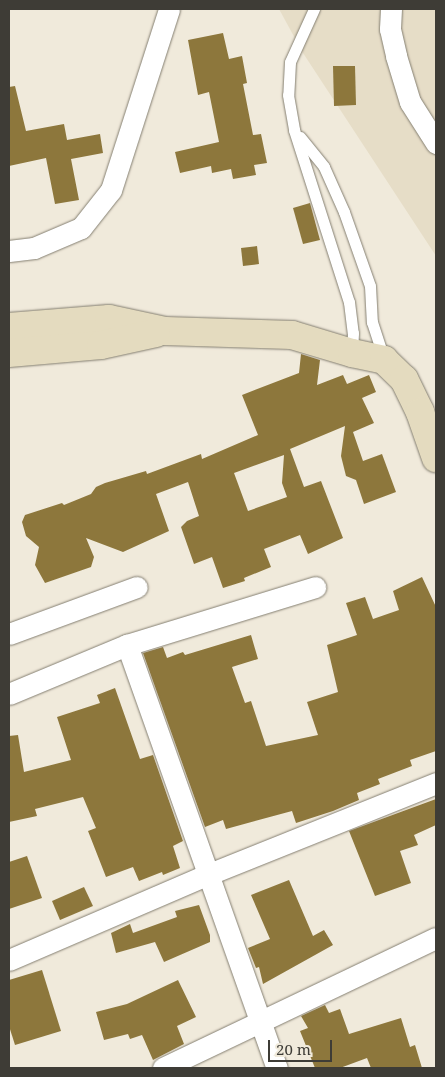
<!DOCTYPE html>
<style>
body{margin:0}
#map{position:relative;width:445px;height:1077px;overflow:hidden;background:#f0eadb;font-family:"Noto Serif",serif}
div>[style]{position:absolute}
.built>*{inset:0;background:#e6ddc7}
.building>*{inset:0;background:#8d773c}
.roads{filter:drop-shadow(0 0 1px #847f71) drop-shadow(0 0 1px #847f71)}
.lane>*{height:11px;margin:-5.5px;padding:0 5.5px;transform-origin:5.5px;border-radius:5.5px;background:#fff}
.street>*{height:21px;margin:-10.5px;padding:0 10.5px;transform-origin:10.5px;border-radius:10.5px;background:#fff}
.secondary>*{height:28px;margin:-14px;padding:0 14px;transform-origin:14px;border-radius:14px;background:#e4dbbf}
span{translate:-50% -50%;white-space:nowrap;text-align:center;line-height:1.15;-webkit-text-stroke:5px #f0eadb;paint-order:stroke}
.frame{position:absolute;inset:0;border:10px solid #3e3c36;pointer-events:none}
.scale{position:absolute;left:268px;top:1040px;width:64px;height:22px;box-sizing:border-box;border:2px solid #3e3c36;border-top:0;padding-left:6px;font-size:15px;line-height:18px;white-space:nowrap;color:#3e3c36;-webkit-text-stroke:4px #f0eadb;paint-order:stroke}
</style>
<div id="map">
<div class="built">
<div style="clip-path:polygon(279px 9px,436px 9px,436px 256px,303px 53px)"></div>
</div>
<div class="building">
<div style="clip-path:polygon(223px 33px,229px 59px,242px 56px,247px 83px,243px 84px,253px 135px,261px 134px,267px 163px,254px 165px,256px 175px,233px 179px,231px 169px,212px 173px,211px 166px,180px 173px,175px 152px,219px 142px,209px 92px,198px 95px,188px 40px)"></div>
<div style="clip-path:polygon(333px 66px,355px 66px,356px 105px,334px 106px)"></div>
<div style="clip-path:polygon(15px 86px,26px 131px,64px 124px,67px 140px,100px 134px,103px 153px,71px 159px,79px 200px,55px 204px,46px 158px,9px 166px,9px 87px)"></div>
<div style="clip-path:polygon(310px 203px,320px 240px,303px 244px,293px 208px)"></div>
<div style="clip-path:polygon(257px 246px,259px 264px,243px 266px,241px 248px)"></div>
<div style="clip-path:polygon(evenodd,301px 354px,320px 360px,317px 385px,343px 375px,347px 384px,369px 375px,376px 392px,362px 398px,374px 423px,353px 432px,363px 461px,382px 454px,396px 492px,364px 504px,356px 480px,346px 476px,341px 456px,345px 426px,290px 449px,304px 487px,321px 481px,343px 538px,308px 554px,300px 535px,264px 549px,271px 567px,244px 578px,245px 581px,223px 588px,212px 557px,194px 564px,181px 527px,187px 521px,199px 516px,188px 482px,156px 494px,169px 531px,123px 552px,86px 538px,94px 557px,91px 567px,45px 583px,35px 565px,39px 547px,26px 536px,22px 522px,25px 515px,62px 503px,64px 505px,91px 494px,96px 487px,105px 483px,146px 471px,147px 474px,201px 454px,202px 459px,258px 435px,242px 395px,299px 373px,301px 354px,284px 455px,282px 483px,287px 497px,248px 511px,234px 473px,284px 455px)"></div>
<div style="clip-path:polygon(422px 577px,436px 607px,436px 751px,410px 760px,412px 766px,378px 779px,380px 784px,357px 793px,359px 800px,333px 811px,296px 823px,292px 811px,226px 829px,223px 820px,205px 827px,143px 653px,163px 647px,167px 658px,183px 652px,185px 655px,251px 635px,258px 659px,232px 667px,245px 703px,251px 701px,266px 746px,318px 735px,307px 702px,338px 692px,327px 645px,357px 635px,346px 603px,365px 597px,373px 619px,399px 610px,393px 591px)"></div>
<div style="clip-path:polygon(115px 688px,140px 759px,153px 755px,183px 841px,173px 846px,180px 868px,163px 875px,162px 872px,139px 881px,133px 867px,106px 877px,88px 831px,96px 828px,83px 797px,35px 809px,37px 816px,9px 822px,9px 736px,18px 735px,24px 772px,71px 760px,57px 717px,100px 703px,97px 695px)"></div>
<div style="clip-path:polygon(436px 799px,436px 825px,414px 835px,418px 845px,400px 851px,411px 883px,375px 896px,349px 831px)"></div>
<div style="clip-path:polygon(27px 856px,42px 898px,9px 909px,9px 862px)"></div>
<div style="clip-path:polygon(289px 880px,313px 936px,324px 930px,333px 945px,263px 984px,259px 967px,256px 968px,248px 948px,270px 939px,251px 895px)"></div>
<div style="clip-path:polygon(84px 887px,93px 906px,60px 920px,52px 901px)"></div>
<div style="clip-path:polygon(199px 905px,210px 935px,210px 942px,164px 962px,155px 942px,116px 953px,111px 933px,130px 924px,133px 933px,177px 917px,175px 911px)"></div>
<div style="clip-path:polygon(42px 970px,61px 1031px,15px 1045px,9px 1026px,9px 980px)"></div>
<div style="clip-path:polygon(178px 980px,196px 1017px,177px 1026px,184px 1044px,153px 1060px,142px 1035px,130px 1039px,128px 1034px,104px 1040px,96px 1012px,127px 1004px)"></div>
<div style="clip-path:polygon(325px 1005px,329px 1013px,340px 1009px,349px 1034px,401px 1018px,410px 1047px,415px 1045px,422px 1068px,371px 1068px,367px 1058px,340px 1068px,315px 1068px,300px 1031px,308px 1028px,301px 1016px)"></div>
</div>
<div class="roads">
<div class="lane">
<div style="left:314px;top:9px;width:58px;rotate:114.4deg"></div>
<div style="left:290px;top:62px;width:33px;rotate:93deg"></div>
<div style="left:288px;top:95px;width:36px;rotate:80deg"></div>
<div style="left:294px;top:130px;width:181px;rotate:72.3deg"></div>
<div style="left:349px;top:302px;width:31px;rotate:83deg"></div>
<div style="left:353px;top:333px;width:19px;rotate:93deg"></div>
<div style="left:300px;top:137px;width:38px;rotate:51deg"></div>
<div style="left:324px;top:167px;width:49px;rotate:66deg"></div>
<div style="left:344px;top:212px;width:78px;rotate:70.6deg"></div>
<div style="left:370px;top:286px;width:36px;rotate:87deg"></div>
<div style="left:372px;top:322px;width:40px;rotate:72deg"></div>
</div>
<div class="street">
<div style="left:391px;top:9px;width:20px;rotate:93deg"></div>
<div style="left:390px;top:29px;width:28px;rotate:77deg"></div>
<div style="left:396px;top:56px;width:48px;rotate:73.1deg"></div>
<div style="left:410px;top:102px;width:49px;rotate:57.6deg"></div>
<div style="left:9px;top:251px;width:25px;rotate:-7deg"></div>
<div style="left:34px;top:248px;width:51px;rotate:-23.1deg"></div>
<div style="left:81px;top:228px;width:48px;rotate:-51.7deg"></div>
<div style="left:111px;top:190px;width:190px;rotate:-72.2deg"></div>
<div style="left:9px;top:634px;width:136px;rotate:-20.2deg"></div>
<div style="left:127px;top:645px;width:449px;rotate:70.5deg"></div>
<div style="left:9px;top:694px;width:128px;rotate:-22.6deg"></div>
<div style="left:127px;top:645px;width:197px;rotate:-17.1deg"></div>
<div style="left:9px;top:960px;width:218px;rotate:-23.3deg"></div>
<div style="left:209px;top:874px;width:245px;rotate:-21.8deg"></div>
<div style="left:163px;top:1068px;width:302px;rotate:-25.5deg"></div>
</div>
<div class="secondary">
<div style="left:9px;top:327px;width:100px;rotate:-4.6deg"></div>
<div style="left:109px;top:319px;width:57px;rotate:12.1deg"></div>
<div style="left:165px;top:331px;width:127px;rotate:1.8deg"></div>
<div style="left:292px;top:335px;width:63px;rotate:16.7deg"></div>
<div style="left:352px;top:353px;width:33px;rotate:12deg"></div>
<div style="left:384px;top:360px;width:28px;rotate:44deg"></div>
<div style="left:404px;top:379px;width:37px;rotate:64deg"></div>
<div style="left:420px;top:412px;width:49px;rotate:70.8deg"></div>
<div style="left:9px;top:353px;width:92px;rotate:-5deg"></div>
<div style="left:101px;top:345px;width:56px;rotate:-12.3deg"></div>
</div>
</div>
<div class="frame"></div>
<div class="scale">20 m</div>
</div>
